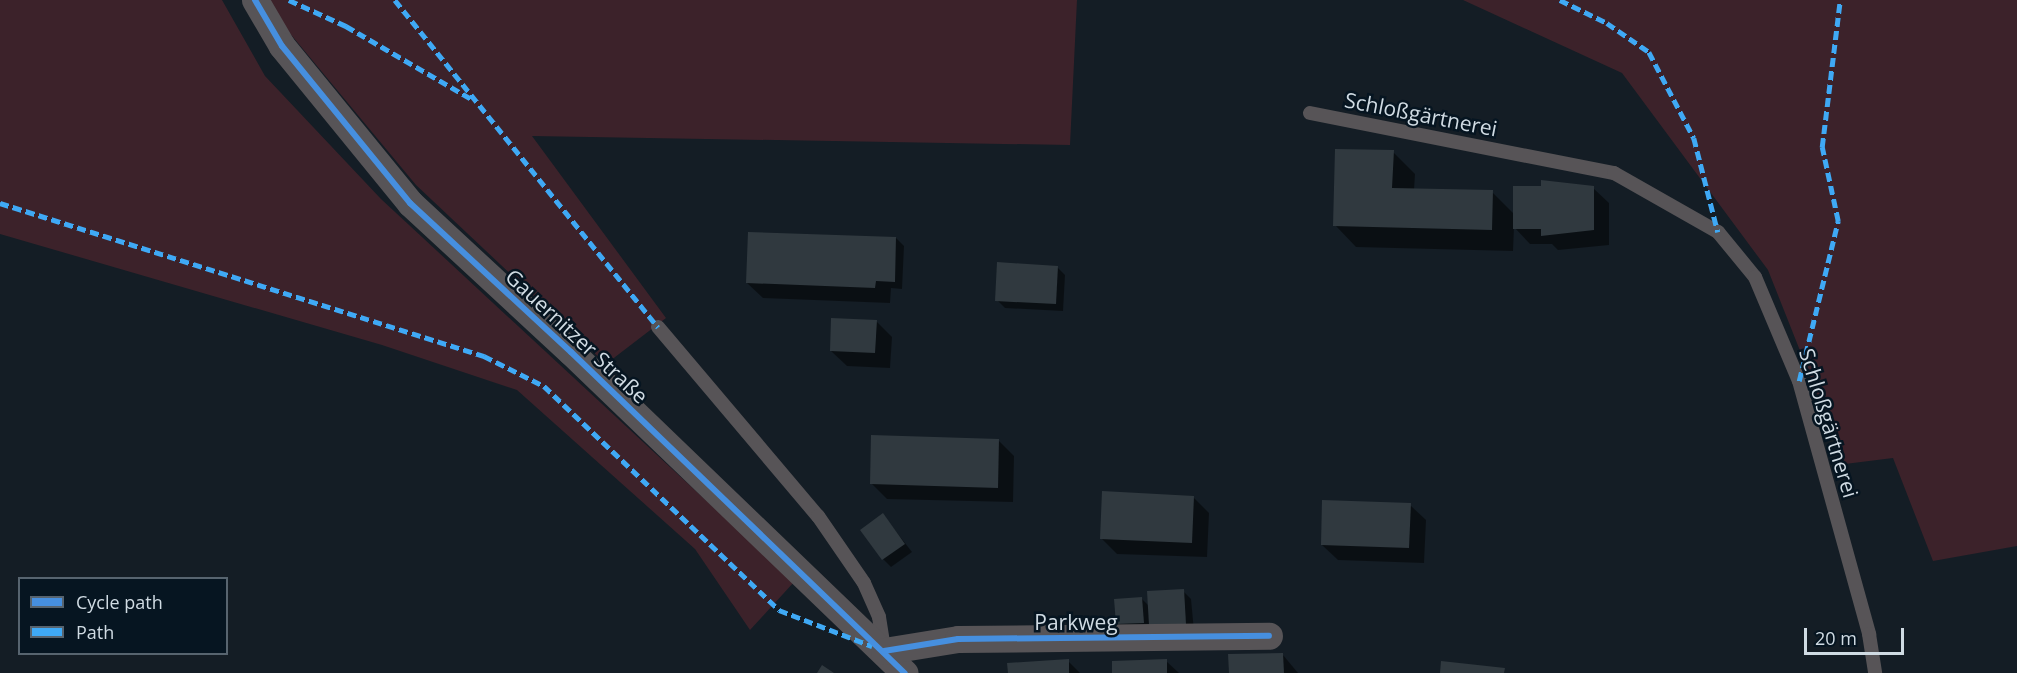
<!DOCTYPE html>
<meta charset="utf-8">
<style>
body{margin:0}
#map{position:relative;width:2017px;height:673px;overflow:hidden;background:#141d25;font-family:"Open Sans",sans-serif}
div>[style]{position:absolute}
.green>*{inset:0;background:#3c222a}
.shadow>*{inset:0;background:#0007}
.building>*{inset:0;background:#30393f}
.lane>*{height:14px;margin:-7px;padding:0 7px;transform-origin:7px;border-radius:7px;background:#575457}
.street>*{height:27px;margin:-13.5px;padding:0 13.5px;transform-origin:13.5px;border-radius:13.5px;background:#575457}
.quiet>*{height:4.5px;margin-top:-2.25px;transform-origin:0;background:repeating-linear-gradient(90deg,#3fa9f5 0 9px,transparent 0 13.5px)}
.cycleway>*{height:6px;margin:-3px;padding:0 3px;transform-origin:3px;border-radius:3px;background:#468fdf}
span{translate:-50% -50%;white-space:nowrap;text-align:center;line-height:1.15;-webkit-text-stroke:5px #061521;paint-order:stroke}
.street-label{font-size:21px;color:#d0dbe3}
.legend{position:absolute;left:18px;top:577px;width:210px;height:78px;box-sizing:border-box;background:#061521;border:2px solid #57646f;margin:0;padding:8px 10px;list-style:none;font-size:18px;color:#d0dbe3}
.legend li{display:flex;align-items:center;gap:12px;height:30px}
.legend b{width:30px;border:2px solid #57646f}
.scale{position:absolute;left:1804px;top:628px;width:100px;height:27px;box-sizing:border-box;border:3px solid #d0dbe3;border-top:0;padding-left:8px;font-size:18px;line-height:21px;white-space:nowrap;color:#d0dbe3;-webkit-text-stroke:4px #061521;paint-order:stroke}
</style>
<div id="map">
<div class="green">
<div style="clip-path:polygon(0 0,222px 0,265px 76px,381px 199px,794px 582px,750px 630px,695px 549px,517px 390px,382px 345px,0 234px)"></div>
<div style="clip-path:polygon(268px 0,1077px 0,1070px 145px,532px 136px,666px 318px,606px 364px,416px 185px,283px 25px)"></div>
<div style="clip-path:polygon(1463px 0,2017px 0,2017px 546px,1933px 561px,1893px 458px,1845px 464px,1768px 270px,1622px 73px)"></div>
</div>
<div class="shadow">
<div style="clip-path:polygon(1393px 152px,1415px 174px,1414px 190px,1492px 192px,1515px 215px,1542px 188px,1542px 182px,1593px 188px,1609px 203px,1609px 245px,1558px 250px,1552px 244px,1530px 244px,1514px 227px,1513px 251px,1356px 247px,1335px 225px)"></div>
<div style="clip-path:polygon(896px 238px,904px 246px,902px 289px,891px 288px,890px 303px,763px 298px,747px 283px)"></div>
<div style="clip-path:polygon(1057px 267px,1065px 275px,1063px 311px,1005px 308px,997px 300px)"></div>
<div style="clip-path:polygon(876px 321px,892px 337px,890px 368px,847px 366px,831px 351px)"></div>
<div style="clip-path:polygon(998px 440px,1014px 456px,1013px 502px,887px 499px,872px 484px)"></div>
<div style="clip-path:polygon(1193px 497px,1209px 513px,1207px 557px,1117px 554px,1101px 538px)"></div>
<div style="clip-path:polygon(1410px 505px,1426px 520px,1424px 563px,1338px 560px,1322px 545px)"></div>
<div style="clip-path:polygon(883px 515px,912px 552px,891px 567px,883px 559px)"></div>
<div style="clip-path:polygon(1183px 591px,1191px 599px,1194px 631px,1125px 632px,1117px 624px,1142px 599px,1149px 606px)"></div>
<div style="clip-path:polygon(1283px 655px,1298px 673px,1230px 673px)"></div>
<div style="clip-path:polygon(1068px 661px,1080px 673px,1009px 673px)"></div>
<div style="clip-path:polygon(1166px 661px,1179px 673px,1114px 673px)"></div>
</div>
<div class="building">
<div style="clip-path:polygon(1335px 149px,1394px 150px,1392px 188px,1493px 190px,1492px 230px,1333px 226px)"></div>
<div style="clip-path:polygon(1541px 180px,1594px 186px,1594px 230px,1541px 236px,1541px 229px,1513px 229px,1513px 186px,1541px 186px)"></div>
<div style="clip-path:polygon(748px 232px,896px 237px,895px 282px,876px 281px,875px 288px,746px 283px)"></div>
<div style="clip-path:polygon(997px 262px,1058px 266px,1056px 304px,995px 301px)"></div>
<div style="clip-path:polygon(831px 318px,877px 320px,875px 353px,830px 351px)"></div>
<div style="clip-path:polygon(871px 435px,999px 439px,998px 488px,870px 484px)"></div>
<div style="clip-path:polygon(1102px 491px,1194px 496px,1192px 543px,1100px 539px)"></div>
<div style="clip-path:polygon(1322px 500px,1411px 503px,1409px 548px,1321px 545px)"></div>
<div style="clip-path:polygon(883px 513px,905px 544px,882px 560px,860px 530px)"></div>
<div style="clip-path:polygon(1184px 589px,1186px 624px,1149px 625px,1147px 591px)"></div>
<div style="clip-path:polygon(1142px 597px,1144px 623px,1116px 624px,1114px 599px)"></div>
<div style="clip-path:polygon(1283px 653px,1284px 673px,1229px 673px,1228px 654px)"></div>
<div style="clip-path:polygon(1069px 659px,1069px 673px,1008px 673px,1007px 663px)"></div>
<div style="clip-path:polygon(1167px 659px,1167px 673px,1112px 673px,1112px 661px)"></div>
<div style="clip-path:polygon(1441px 661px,1505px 668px,1504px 673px,1440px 673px)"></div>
<div style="clip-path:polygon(822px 665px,834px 673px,817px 673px)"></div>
</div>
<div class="lane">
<div style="left:1310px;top:113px;width:310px;rotate:11.2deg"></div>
<div style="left:1614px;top:173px;width:120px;rotate:29.6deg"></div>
<div style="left:1718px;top:232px;width:58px;rotate:50.6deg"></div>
<div style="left:1755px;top:277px;width:113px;rotate:67.1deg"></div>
<div style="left:1799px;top:381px;width:263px;rotate:74.5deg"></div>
<div style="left:1869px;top:634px;width:39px;rotate:81deg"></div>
<div style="left:658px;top:327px;width:248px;rotate:49.8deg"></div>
<div style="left:818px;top:516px;width:81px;rotate:55.5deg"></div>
<div style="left:864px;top:583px;width:37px;rotate:66deg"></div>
<div style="left:879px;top:617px;width:32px;rotate:81deg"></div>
</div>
<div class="street">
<div style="left:255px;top:0;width:53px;rotate:59.6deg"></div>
<div style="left:282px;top:46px;width:203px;rotate:50.8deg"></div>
<div style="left:410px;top:203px;width:219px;rotate:42.8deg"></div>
<div style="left:571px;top:352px;width:463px;rotate:43.9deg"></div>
<div style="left:884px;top:651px;width:75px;rotate:-9.2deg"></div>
<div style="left:958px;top:639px;width:311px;rotate:-0.6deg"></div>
</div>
<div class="quiet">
<div style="left:289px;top:0;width:63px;rotate:24.5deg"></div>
<div style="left:346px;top:26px;width:147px;rotate:30.2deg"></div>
<div style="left:395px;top:0;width:420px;rotate:51.2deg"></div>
<div style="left:1560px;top:0;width:52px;rotate:26.1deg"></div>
<div style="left:1607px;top:23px;width:51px;rotate:34.6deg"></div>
<div style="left:1649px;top:52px;width:97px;rotate:62.4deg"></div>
<div style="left:1694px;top:138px;width:97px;rotate:75.7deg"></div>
<div style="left:0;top:203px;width:508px;rotate:17.54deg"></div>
<div style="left:484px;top:356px;width:67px;rotate:26.6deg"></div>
<div style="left:544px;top:386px;width:325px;rotate:43.6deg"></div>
<div style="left:779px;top:610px;width:100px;rotate:21.2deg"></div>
<div style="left:1799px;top:381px;width:165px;rotate:-76.3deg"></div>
<div style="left:1838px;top:221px;width:76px;rotate:-102.2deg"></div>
<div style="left:1822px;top:147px;width:148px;rotate:-83deg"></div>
</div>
<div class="cycleway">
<div style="left:255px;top:0;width:53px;rotate:59.6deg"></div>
<div style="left:282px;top:46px;width:203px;rotate:50.8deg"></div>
<div style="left:410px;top:203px;width:219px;rotate:42.8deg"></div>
<div style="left:571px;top:352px;width:463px;rotate:43.9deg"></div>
<div style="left:884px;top:651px;width:75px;rotate:-9.2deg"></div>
<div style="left:958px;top:639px;width:311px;rotate:-0.6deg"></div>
</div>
<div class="street-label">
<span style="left:1421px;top:114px;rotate:11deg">Schloßgärtnerei</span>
<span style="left:577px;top:336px;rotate:43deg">Gauernitzer Straße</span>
<span style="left:1829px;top:423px;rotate:73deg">Schloßgärtnerei</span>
<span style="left:1076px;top:622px">Parkweg</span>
</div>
<ul class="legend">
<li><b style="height:8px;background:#468fdf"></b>Cycle path</li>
<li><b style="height:8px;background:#3fa9f5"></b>Path</li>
</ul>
<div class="scale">20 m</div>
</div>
